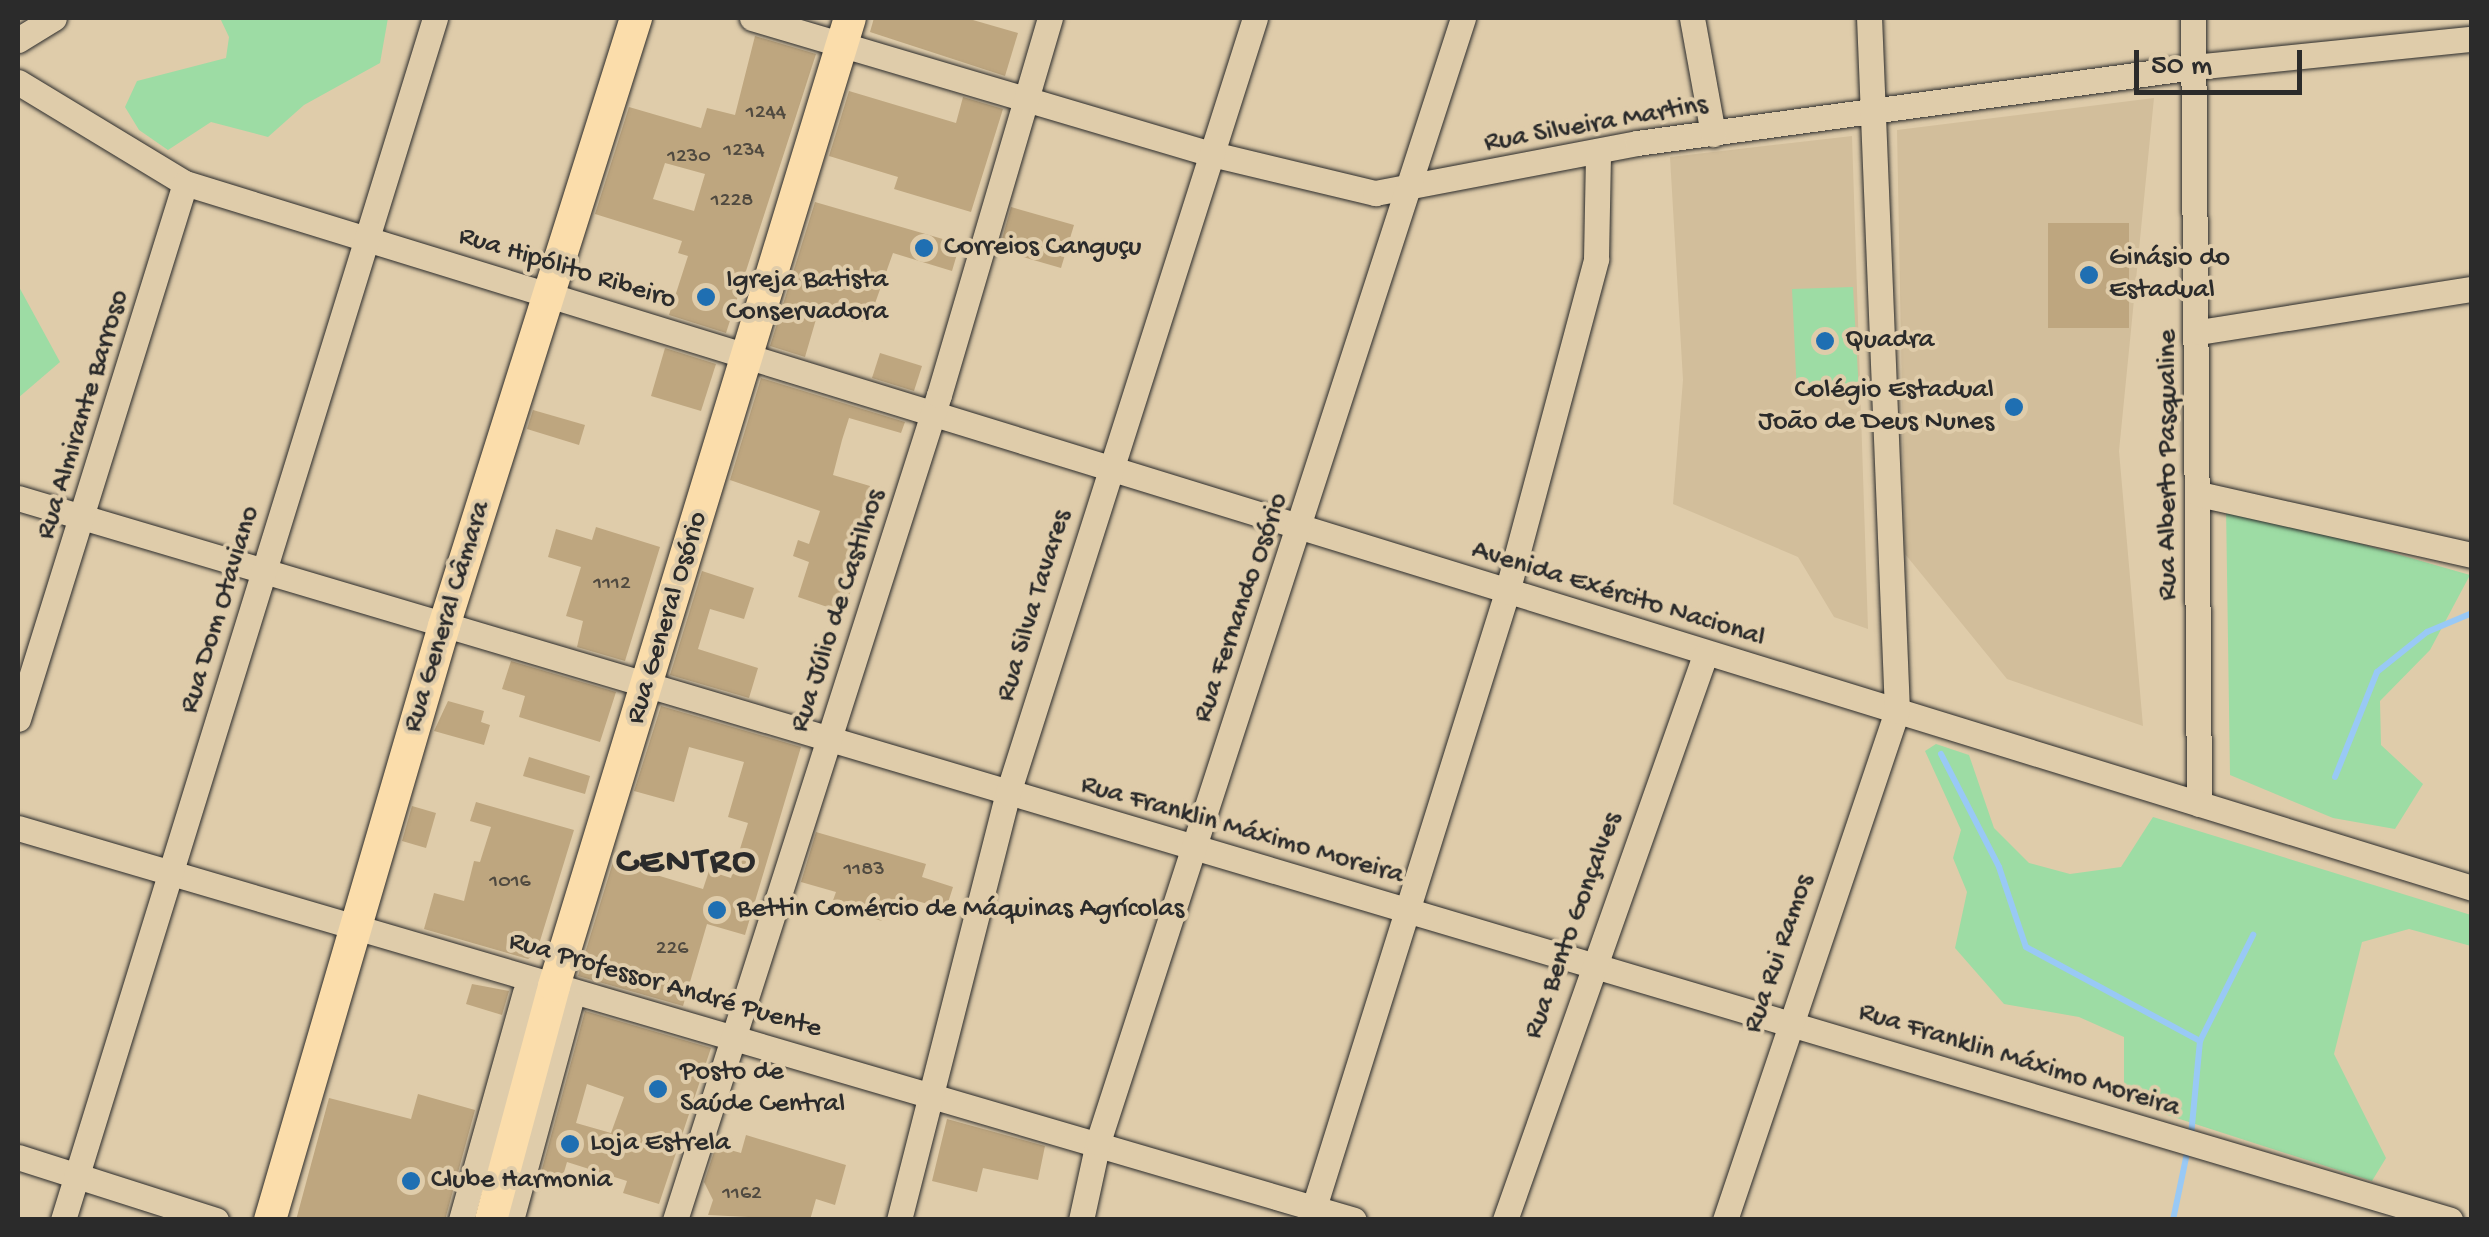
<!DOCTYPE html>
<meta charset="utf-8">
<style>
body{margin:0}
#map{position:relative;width:2489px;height:1237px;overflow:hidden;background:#dfccaa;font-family:"Gochi Hand",sans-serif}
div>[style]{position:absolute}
.built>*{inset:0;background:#d2be9b}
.green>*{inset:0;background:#9ddca4}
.stream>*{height:6px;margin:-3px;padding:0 3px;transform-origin:3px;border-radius:3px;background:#99c9f5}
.building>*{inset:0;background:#bea67f}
.roads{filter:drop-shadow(0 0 2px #2b2b2b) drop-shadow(0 0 2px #2b2b2b)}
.minor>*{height:25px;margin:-12.5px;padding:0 12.5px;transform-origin:12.5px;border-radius:12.5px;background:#dfccaa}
.major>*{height:32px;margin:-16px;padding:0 16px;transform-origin:16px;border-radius:16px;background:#fbddab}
.dots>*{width:28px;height:28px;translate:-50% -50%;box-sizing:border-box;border:5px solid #dfccaa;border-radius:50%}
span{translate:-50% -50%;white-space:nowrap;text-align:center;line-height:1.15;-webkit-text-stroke:8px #dfccaa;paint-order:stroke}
.number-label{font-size:22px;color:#504a40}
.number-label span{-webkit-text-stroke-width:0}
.street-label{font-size:28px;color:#2b2b2b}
.poi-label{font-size:28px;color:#2b2b2b}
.left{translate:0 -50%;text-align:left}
.right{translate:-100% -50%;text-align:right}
.district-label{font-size:38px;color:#2b2b2b;font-weight:700;letter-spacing:2.5px}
.frame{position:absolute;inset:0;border:20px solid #2b2b2b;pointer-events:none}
.scale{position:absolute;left:2134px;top:50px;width:168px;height:45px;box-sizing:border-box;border:5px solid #2b2b2b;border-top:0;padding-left:12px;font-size:30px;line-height:35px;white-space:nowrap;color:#2b2b2b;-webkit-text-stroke:8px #dfccaa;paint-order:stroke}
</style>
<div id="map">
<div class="built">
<div style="clip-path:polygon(2154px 98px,2119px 451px,2143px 726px,2007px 679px,1905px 554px,1897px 130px)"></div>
<div style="clip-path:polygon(1852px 136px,1868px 629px,1834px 617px,1798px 557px,1673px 504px,1683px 380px,1670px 157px)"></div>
</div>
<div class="green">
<div style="clip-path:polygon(220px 18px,388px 18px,380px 63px,304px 105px,268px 137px,211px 122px,168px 150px,139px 130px,125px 107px,137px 81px,226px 58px,229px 37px)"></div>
<div style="clip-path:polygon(18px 285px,60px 362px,18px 398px)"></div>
<div style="clip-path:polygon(1853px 287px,1859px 392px,1797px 394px,1792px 289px)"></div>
<div style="clip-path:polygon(2226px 505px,2470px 575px,2430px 650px,2380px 701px,2381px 745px,2423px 784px,2395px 829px,2333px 818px,2230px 775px)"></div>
<div style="clip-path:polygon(1936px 744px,1969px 755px,1994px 828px,2029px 863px,2070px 874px,2121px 867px,2153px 817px,2471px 915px,2471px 946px,2409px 929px,2362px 942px,2334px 1054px,2386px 1158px,2372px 1181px,2124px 1101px,2124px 1037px,2079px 1017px,2004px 1004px,1955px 948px,1967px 892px,1953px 858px,1961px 830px,1925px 751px)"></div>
</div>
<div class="stream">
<div style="left:1941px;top:754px;width:127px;rotate:62.8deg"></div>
<div style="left:1999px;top:867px;width:84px;rotate:71.4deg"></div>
<div style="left:2026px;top:947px;width:198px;rotate:28.4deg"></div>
<div style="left:2335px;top:777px;width:113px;rotate:-68.2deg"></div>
<div style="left:2377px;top:672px;width:64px;rotate:-38.7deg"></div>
<div style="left:2427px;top:632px;width:49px;rotate:-22.9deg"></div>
<div style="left:2191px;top:1136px;width:95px;rotate:-84.6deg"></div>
<div style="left:2200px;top:1041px;width:119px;rotate:-63.4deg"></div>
<div style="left:2173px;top:1220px;width:74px;rotate:-78.2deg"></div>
</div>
<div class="building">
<div style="clip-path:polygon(874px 18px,966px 18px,1018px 33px,1005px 76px,870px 32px)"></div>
<div style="clip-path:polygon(evenodd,755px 36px,816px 54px,726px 333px,669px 315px,688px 256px,678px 253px,682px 241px,595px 214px,629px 107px,701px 128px,707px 108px,735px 115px,755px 36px,665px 163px,705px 174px,694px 211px,653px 199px,665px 163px)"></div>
<div style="clip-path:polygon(849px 91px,956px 123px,963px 97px,1003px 109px,971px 212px,894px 189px,898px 177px,829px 156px)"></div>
<div style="clip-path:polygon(815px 202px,960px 244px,952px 271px,893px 253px,868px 323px,819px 309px,805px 357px,770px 346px)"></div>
<div style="clip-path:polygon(1011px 207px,1074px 225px,1061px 268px,999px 250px)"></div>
<div style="clip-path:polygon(2048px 223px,2129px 223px,2129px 328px,2048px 328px)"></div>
<div style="clip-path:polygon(665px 348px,716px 364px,701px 411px,651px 396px)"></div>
<div style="clip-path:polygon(880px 353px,922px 366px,914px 391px,872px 378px)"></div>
<div style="clip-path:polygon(761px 378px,905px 422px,901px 433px,849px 418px,842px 440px,833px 475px,870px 486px,867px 496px,874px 498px,845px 613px,798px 597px,809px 562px,793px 556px,798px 540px,809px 544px,820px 511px,730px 480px)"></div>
<div style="clip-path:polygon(533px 410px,585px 425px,579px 445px,527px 429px)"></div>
<div style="clip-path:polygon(596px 527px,660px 547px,625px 661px,577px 647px,583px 621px,566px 616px,581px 567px,548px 557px,556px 529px,592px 540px)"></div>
<div style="clip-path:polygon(702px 571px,754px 588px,744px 619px,710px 609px,698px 649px,758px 668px,749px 698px,670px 675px)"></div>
<div style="clip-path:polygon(511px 661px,616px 692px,600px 742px,519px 717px,525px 696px,502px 689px)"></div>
<div style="clip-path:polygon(448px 701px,484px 711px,481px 722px,490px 725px,484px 745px,434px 731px)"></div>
<div style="clip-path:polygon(661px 706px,801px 747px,745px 935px,707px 924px,683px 1006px,578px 976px,613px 862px,703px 889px,709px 871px,731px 878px,748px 823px,728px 817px,744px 762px,689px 747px,674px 802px,634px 791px)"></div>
<div style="clip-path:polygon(529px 757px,590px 776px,585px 794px,523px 776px)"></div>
<div style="clip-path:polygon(476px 802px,574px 830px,536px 954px,528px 959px,424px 929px,434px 893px,464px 901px,474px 861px,480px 862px,491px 827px,470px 821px)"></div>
<div style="clip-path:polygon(412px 806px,436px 813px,426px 848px,402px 841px)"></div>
<div style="clip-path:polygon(816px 832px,926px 864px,922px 877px,953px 887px,946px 909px,917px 901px,914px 914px,886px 906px,882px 921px,831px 906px,836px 892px,801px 882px)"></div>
<div style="clip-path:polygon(472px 984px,509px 991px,502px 1015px,466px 1004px)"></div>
<div style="clip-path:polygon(evenodd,585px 1011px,711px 1048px,659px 1204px,623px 1193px,627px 1181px,567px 1162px,560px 1186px,539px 1180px,585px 1011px,587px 1084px,624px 1097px,611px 1133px,576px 1123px,587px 1084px)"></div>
<div style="clip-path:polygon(418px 1094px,475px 1110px,445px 1220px,296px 1220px,329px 1098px,411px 1119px)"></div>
<div style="clip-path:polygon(947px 1119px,1045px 1146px,1038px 1180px,983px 1168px,977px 1192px,932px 1181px)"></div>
<div style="clip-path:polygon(746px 1135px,846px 1165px,835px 1205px,816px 1199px,810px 1220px,708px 1215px,713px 1200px,704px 1182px,716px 1146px,741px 1153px)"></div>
</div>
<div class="roads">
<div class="minor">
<div style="left:752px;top:18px;width:480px;rotate:16.5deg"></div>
<div style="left:1212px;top:154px;width:168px;rotate:13.5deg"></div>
<div style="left:1375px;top:193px;width:267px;rotate:-10.8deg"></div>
<div style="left:1637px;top:143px;width:562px;rotate:-7.77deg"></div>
<div style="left:2194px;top:67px;width:279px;rotate:-5.8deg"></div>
<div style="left:1692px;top:18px;width:118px;rotate:79.7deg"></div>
<div style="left:2193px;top:18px;width:786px;rotate:89.56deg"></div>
<div style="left:18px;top:40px;width:42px;rotate:-31.4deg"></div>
<div style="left:18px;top:82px;width:195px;rotate:31.2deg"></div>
<div style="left:185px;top:183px;width:2393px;rotate:17.13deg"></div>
<div style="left:2199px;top:332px;width:276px;rotate:-9deg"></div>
<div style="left:2199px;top:494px;width:280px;rotate:12.6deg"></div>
<div style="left:18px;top:498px;width:2537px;rotate:16.53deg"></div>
<div style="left:18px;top:719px;width:561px;rotate:-72.69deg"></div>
<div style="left:18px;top:828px;width:1392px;rotate:16.35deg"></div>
<div style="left:18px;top:1157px;width:208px;rotate:17.7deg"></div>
<div style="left:63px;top:1220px;width:1258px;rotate:-72.8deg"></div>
<div style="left:461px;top:1220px;width:236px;rotate:-74.3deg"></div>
<div style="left:511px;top:1220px;width:225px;rotate:-74.8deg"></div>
<div style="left:675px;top:1220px;width:866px;rotate:-72.26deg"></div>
<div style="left:939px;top:395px;width:393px;rotate:-73.6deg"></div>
<div style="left:899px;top:1220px;width:441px;rotate:-75.7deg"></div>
<div style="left:1008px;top:793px;width:813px;rotate:-72.32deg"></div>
<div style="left:1081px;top:1220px;width:80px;rotate:-77.7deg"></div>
<div style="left:1098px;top:1142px;width:1182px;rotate:-72.01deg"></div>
<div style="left:1310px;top:1220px;width:658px;rotate:-72.58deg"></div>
<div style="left:1507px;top:592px;width:345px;rotate:-75deg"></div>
<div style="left:1596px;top:259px;width:108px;rotate:-88.9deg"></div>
<div style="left:1505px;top:1220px;width:599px;rotate:-70.51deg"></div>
<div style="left:1725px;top:1220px;width:537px;rotate:-71.33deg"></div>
<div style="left:1897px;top:711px;width:694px;rotate:-92.31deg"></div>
</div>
<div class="major">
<div style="left:270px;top:1220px;width:619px;rotate:-73.67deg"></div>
<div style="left:444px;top:626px;width:638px;rotate:-72.47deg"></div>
<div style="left:491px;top:1220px;width:242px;rotate:-74.9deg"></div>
<div style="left:554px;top:986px;width:1012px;rotate:-73deg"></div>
</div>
</div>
<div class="dots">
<div style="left:924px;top:248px;background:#1f6fb2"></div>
<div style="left:2089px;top:275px;background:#1f6fb2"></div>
<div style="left:706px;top:297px;background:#1f6fb2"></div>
<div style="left:1825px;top:341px;background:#1f6fb2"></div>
<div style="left:2014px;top:407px;background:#1f6fb2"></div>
<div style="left:717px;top:910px;background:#1f6fb2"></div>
<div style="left:658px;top:1089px;background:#1f6fb2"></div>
<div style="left:570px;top:1144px;background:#1f6fb2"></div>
<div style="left:411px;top:1181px;background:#1f6fb2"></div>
</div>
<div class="number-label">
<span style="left:766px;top:114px">1244</span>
<span style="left:744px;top:152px">1234</span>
<span style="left:689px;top:158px">1230</span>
<span style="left:732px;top:202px">1228</span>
<span style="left:612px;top:585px">1112</span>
<span style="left:864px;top:871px">1183</span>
<span style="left:510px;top:883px">1016</span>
<span style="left:672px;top:950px">226</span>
<span style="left:742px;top:1195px">1162</span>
</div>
<div class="street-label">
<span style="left:1596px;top:125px;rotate:-10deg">Rua Silveira Martins</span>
<span style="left:567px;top:269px;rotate:17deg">Rua Hipólito Ribeiro</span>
<span style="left:84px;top:415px;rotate:-73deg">Rua Almirante Barroso</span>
<span style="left:2169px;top:465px;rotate:-90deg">Rua Alberto Pasqualine</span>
<span style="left:1618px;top:595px;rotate:17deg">Avenida Exército Nacional</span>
<span style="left:1035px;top:606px;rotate:-73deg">Rua Silva Tavares</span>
<span style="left:1242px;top:608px;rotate:-71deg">Rua Fernando Osório</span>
<span style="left:221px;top:610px;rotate:-73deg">Rua Dom Otaviano</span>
<span style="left:839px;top:611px;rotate:-72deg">Rua Júlio de Castilhos</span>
<span style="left:448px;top:617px;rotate:-73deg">Rua General Câmara</span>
<span style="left:668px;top:618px;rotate:-73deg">Rua General Osório</span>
<span style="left:1242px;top:831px;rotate:16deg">Rua Franklin Máximo Moreira</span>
<span style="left:1574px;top:926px;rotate:-70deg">Rua Bento Gonçalves</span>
<span style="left:1780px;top:954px;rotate:-71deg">Rua Rui Ramos</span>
<span style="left:665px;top:986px;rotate:16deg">Rua Professor André Puente</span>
<span style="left:2019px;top:1061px;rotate:17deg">Rua Franklin Máximo Moreira</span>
</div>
<div class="poi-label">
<span class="left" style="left:944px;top:248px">Correios Canguçu</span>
<span class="left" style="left:2109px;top:275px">Ginásio do<br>Estadual</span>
<span class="left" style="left:726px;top:297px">Igreja Batista<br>Conservadora</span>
<span class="left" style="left:1845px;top:341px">Quadra</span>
<span class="right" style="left:1994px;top:407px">Colégio Estadual<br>João de Deus Nunes</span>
<span class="left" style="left:737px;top:910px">Bettin Comércio de Máquinas Agrícolas</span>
<span class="left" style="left:680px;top:1089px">Posto de<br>Saúde Central</span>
<span class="left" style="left:590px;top:1144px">Loja Estrela</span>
<span class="left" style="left:431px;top:1181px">Clube Harmonia</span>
</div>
<div class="district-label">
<span style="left:687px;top:864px">CENTRO</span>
</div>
<div class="frame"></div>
<div class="scale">50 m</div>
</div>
